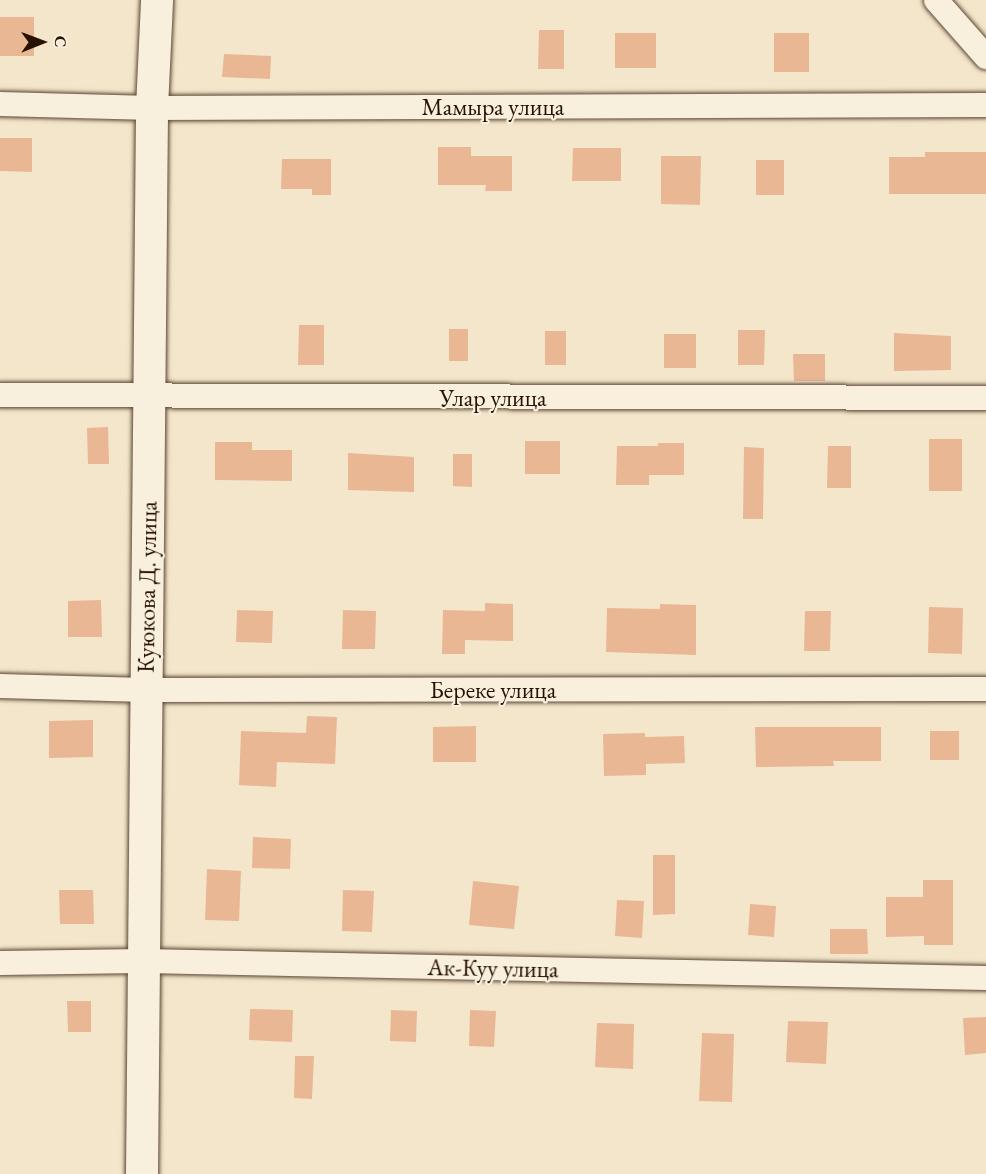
<!DOCTYPE html>
<meta charset="utf-8">
<style>
body{margin:0}
#map{position:relative;width:986px;height:1174px;overflow:hidden;background:#f4e6cb;font-family:"EB Garamond",serif}
div>[style]{position:absolute}
.building>*{inset:0;background:#eab795}
.roads{filter:drop-shadow(0 0 2px #5a4633) drop-shadow(0 0 2px #5a4633)}
.minor>*{height:24px;margin:-12px;padding:0 12px;transform-origin:12px;border-radius:12px;background:#f8efdd}
.tertiary>*{height:32px;margin:-16px;padding:0 16px;transform-origin:16px;border-radius:16px;background:#f8efdd}
span{translate:-50% -50%;white-space:nowrap;text-align:center;line-height:1.15;-webkit-text-stroke:4.5px #f8efdd;paint-order:stroke}
.street-label{font-size:24px;color:#271100}
.north{position:absolute;left:12px;top:12px;width:60px;height:60px;-webkit-text-stroke:4px #f8efdd;paint-order:stroke;rotate:89deg;font-size:16px;font-weight:700;line-height:24px;text-align:center;color:#271100}
.north::after{content:'';display:block;margin:auto;width:21px;height:27px;background:#271100;clip-path:polygon(50% 0,100% 100%,50% 72%,0 100%)}
</style>
<div id="map">
<div class="building">
<div style="clip-path:polygon(0 17px,34px 17px,34px 56px,0 56px)"></div>
<div style="clip-path:polygon(539px 30px,564px 30px,564px 69px,538px 69px)"></div>
<div style="clip-path:polygon(615px 33px,656px 33px,656px 68px,615px 68px)"></div>
<div style="clip-path:polygon(774px 33px,809px 33px,809px 72px,774px 72px)"></div>
<div style="clip-path:polygon(224px 54px,271px 56px,270px 79px,222px 77px)"></div>
<div style="clip-path:polygon(0 138px,32px 138px,32px 172px,0 171px)"></div>
<div style="clip-path:polygon(438px 147px,471px 147px,471px 156px,512px 156px,512px 191px,485px 191px,486px 185px,438px 185px)"></div>
<div style="clip-path:polygon(573px 148px,621px 148px,621px 181px,572px 181px)"></div>
<div style="clip-path:polygon(925px 152px,986px 152px,986px 194px,889px 194px,889px 157px,925px 157px)"></div>
<div style="clip-path:polygon(661px 156px,701px 156px,700px 205px,661px 204px)"></div>
<div style="clip-path:polygon(282px 159px,331px 159px,331px 195px,312px 195px,312px 189px,281px 189px)"></div>
<div style="clip-path:polygon(756px 160px,784px 160px,784px 195px,756px 195px)"></div>
<div style="clip-path:polygon(299px 325px,324px 325px,324px 365px,298px 365px)"></div>
<div style="clip-path:polygon(449px 329px,468px 329px,468px 361px,449px 361px)"></div>
<div style="clip-path:polygon(738px 330px,765px 330px,764px 365px,738px 365px)"></div>
<div style="clip-path:polygon(545px 331px,566px 331px,566px 365px,545px 365px)"></div>
<div style="clip-path:polygon(894px 333px,951px 336px,951px 370px,894px 371px)"></div>
<div style="clip-path:polygon(664px 334px,696px 334px,696px 368px,664px 368px)"></div>
<div style="clip-path:polygon(793px 354px,825px 354px,825px 381px,794px 381px)"></div>
<div style="clip-path:polygon(108px 427px,109px 464px,88px 464px,87px 428px)"></div>
<div style="clip-path:polygon(929px 439px,962px 439px,962px 491px,929px 491px)"></div>
<div style="clip-path:polygon(525px 441px,560px 441px,560px 474px,525px 474px)"></div>
<div style="clip-path:polygon(215px 442px,252px 442px,252px 450px,292px 450px,292px 481px,215px 480px)"></div>
<div style="clip-path:polygon(658px 443px,684px 443px,684px 475px,649px 475px,649px 485px,616px 485px,617px 446px,658px 446px)"></div>
<div style="clip-path:polygon(828px 446px,851px 446px,851px 488px,827px 488px)"></div>
<div style="clip-path:polygon(744px 447px,764px 448px,763px 519px,743px 519px)"></div>
<div style="clip-path:polygon(348px 453px,414px 457px,414px 492px,348px 490px)"></div>
<div style="clip-path:polygon(453px 454px,472px 454px,472px 487px,453px 486px)"></div>
<div style="clip-path:polygon(101px 600px,102px 637px,68px 637px,68px 601px)"></div>
<div style="clip-path:polygon(485px 603px,513px 604px,513px 641px,465px 640px,465px 654px,442px 654px,443px 610px,485px 611px)"></div>
<div style="clip-path:polygon(660px 604px,696px 605px,696px 655px,606px 652px,607px 608px,660px 609px)"></div>
<div style="clip-path:polygon(929px 607px,963px 608px,962px 654px,928px 653px)"></div>
<div style="clip-path:polygon(237px 610px,273px 611px,272px 643px,236px 642px)"></div>
<div style="clip-path:polygon(343px 610px,376px 611px,375px 649px,342px 649px)"></div>
<div style="clip-path:polygon(805px 611px,831px 611px,830px 651px,804px 651px)"></div>
<div style="clip-path:polygon(307px 716px,337px 717px,335px 764px,277px 762px,276px 787px,239px 785px,241px 731px,306px 733px)"></div>
<div style="clip-path:polygon(93px 720px,93px 757px,49px 758px,49px 721px)"></div>
<div style="clip-path:polygon(476px 726px,476px 762px,433px 762px,433px 727px)"></div>
<div style="clip-path:polygon(755px 727px,881px 727px,881px 761px,833px 761px,834px 766px,756px 767px)"></div>
<div style="clip-path:polygon(930px 731px,959px 731px,959px 760px,930px 760px)"></div>
<div style="clip-path:polygon(645px 733px,645px 737px,684px 736px,685px 763px,646px 764px,646px 775px,604px 776px,603px 734px)"></div>
<div style="clip-path:polygon(253px 837px,291px 839px,290px 869px,252px 868px)"></div>
<div style="clip-path:polygon(653px 855px,675px 855px,675px 914px,653px 915px)"></div>
<div style="clip-path:polygon(207px 869px,241px 871px,239px 921px,205px 920px)"></div>
<div style="clip-path:polygon(923px 880px,953px 880px,953px 945px,924px 945px,924px 936px,886px 937px,886px 897px,923px 897px)"></div>
<div style="clip-path:polygon(473px 881px,519px 886px,514px 929px,469px 925px)"></div>
<div style="clip-path:polygon(59px 890px,93px 890px,94px 924px,60px 924px)"></div>
<div style="clip-path:polygon(343px 890px,374px 891px,372px 932px,342px 931px)"></div>
<div style="clip-path:polygon(617px 900px,644px 901px,642px 938px,615px 936px)"></div>
<div style="clip-path:polygon(750px 904px,776px 906px,774px 937px,748px 935px)"></div>
<div style="clip-path:polygon(830px 929px,867px 929px,868px 954px,830px 954px)"></div>
<div style="clip-path:polygon(67px 1001px,91px 1001px,91px 1032px,68px 1032px)"></div>
<div style="clip-path:polygon(250px 1009px,293px 1010px,292px 1042px,249px 1040px)"></div>
<div style="clip-path:polygon(391px 1010px,417px 1011px,416px 1042px,390px 1041px)"></div>
<div style="clip-path:polygon(470px 1010px,496px 1011px,494px 1047px,469px 1046px)"></div>
<div style="clip-path:polygon(986px 1017px,986px 1053px,965px 1055px,963px 1018px)"></div>
<div style="clip-path:polygon(788px 1021px,828px 1022px,826px 1064px,786px 1062px)"></div>
<div style="clip-path:polygon(597px 1023px,634px 1024px,633px 1069px,595px 1067px)"></div>
<div style="clip-path:polygon(702px 1033px,734px 1034px,732px 1102px,699px 1101px)"></div>
<div style="clip-path:polygon(295px 1056px,314px 1056px,312px 1099px,294px 1098px)"></div>
</div>
<div class="roads">
<div class="minor">
<div style="left:936px;top:0;width:76px;rotate:48.7deg"></div>
<div style="left:0;top:104px;width:152px;rotate:1.5deg"></div>
<div style="left:152px;top:108px;width:834px;rotate:-0.21deg"></div>
<div style="left:0;top:395px;width:986px;rotate:0.17deg"></div>
<div style="left:0;top:686px;width:145px;rotate:1.6deg"></div>
<div style="left:145px;top:690px;width:841px;rotate:-0.07deg"></div>
<div style="left:0;top:963px;width:143px;rotate:-0.8deg"></div>
<div style="left:143px;top:961px;width:843px;rotate:1.16deg"></div>
</div>
<div class="tertiary">
<div style="left:142px;top:1174px;width:1066px;rotate:-89.46deg"></div>
<div style="left:152px;top:108px;width:108px;rotate:-87.3deg"></div>
</div>
</div>
<div class="street-label">
<span style="left:493px;top:107px">Мамыра улица</span>
<span style="left:493px;top:398px">Улар улица</span>
<span style="left:147px;top:587px;rotate:-89deg">Куюкова Д. улица</span>
<span style="left:493px;top:690px">Береке улица</span>
<span style="left:493px;top:968px;rotate:1deg">Ак-Куу улица</span>
</div>
<div class="north">С</div>
</div>
